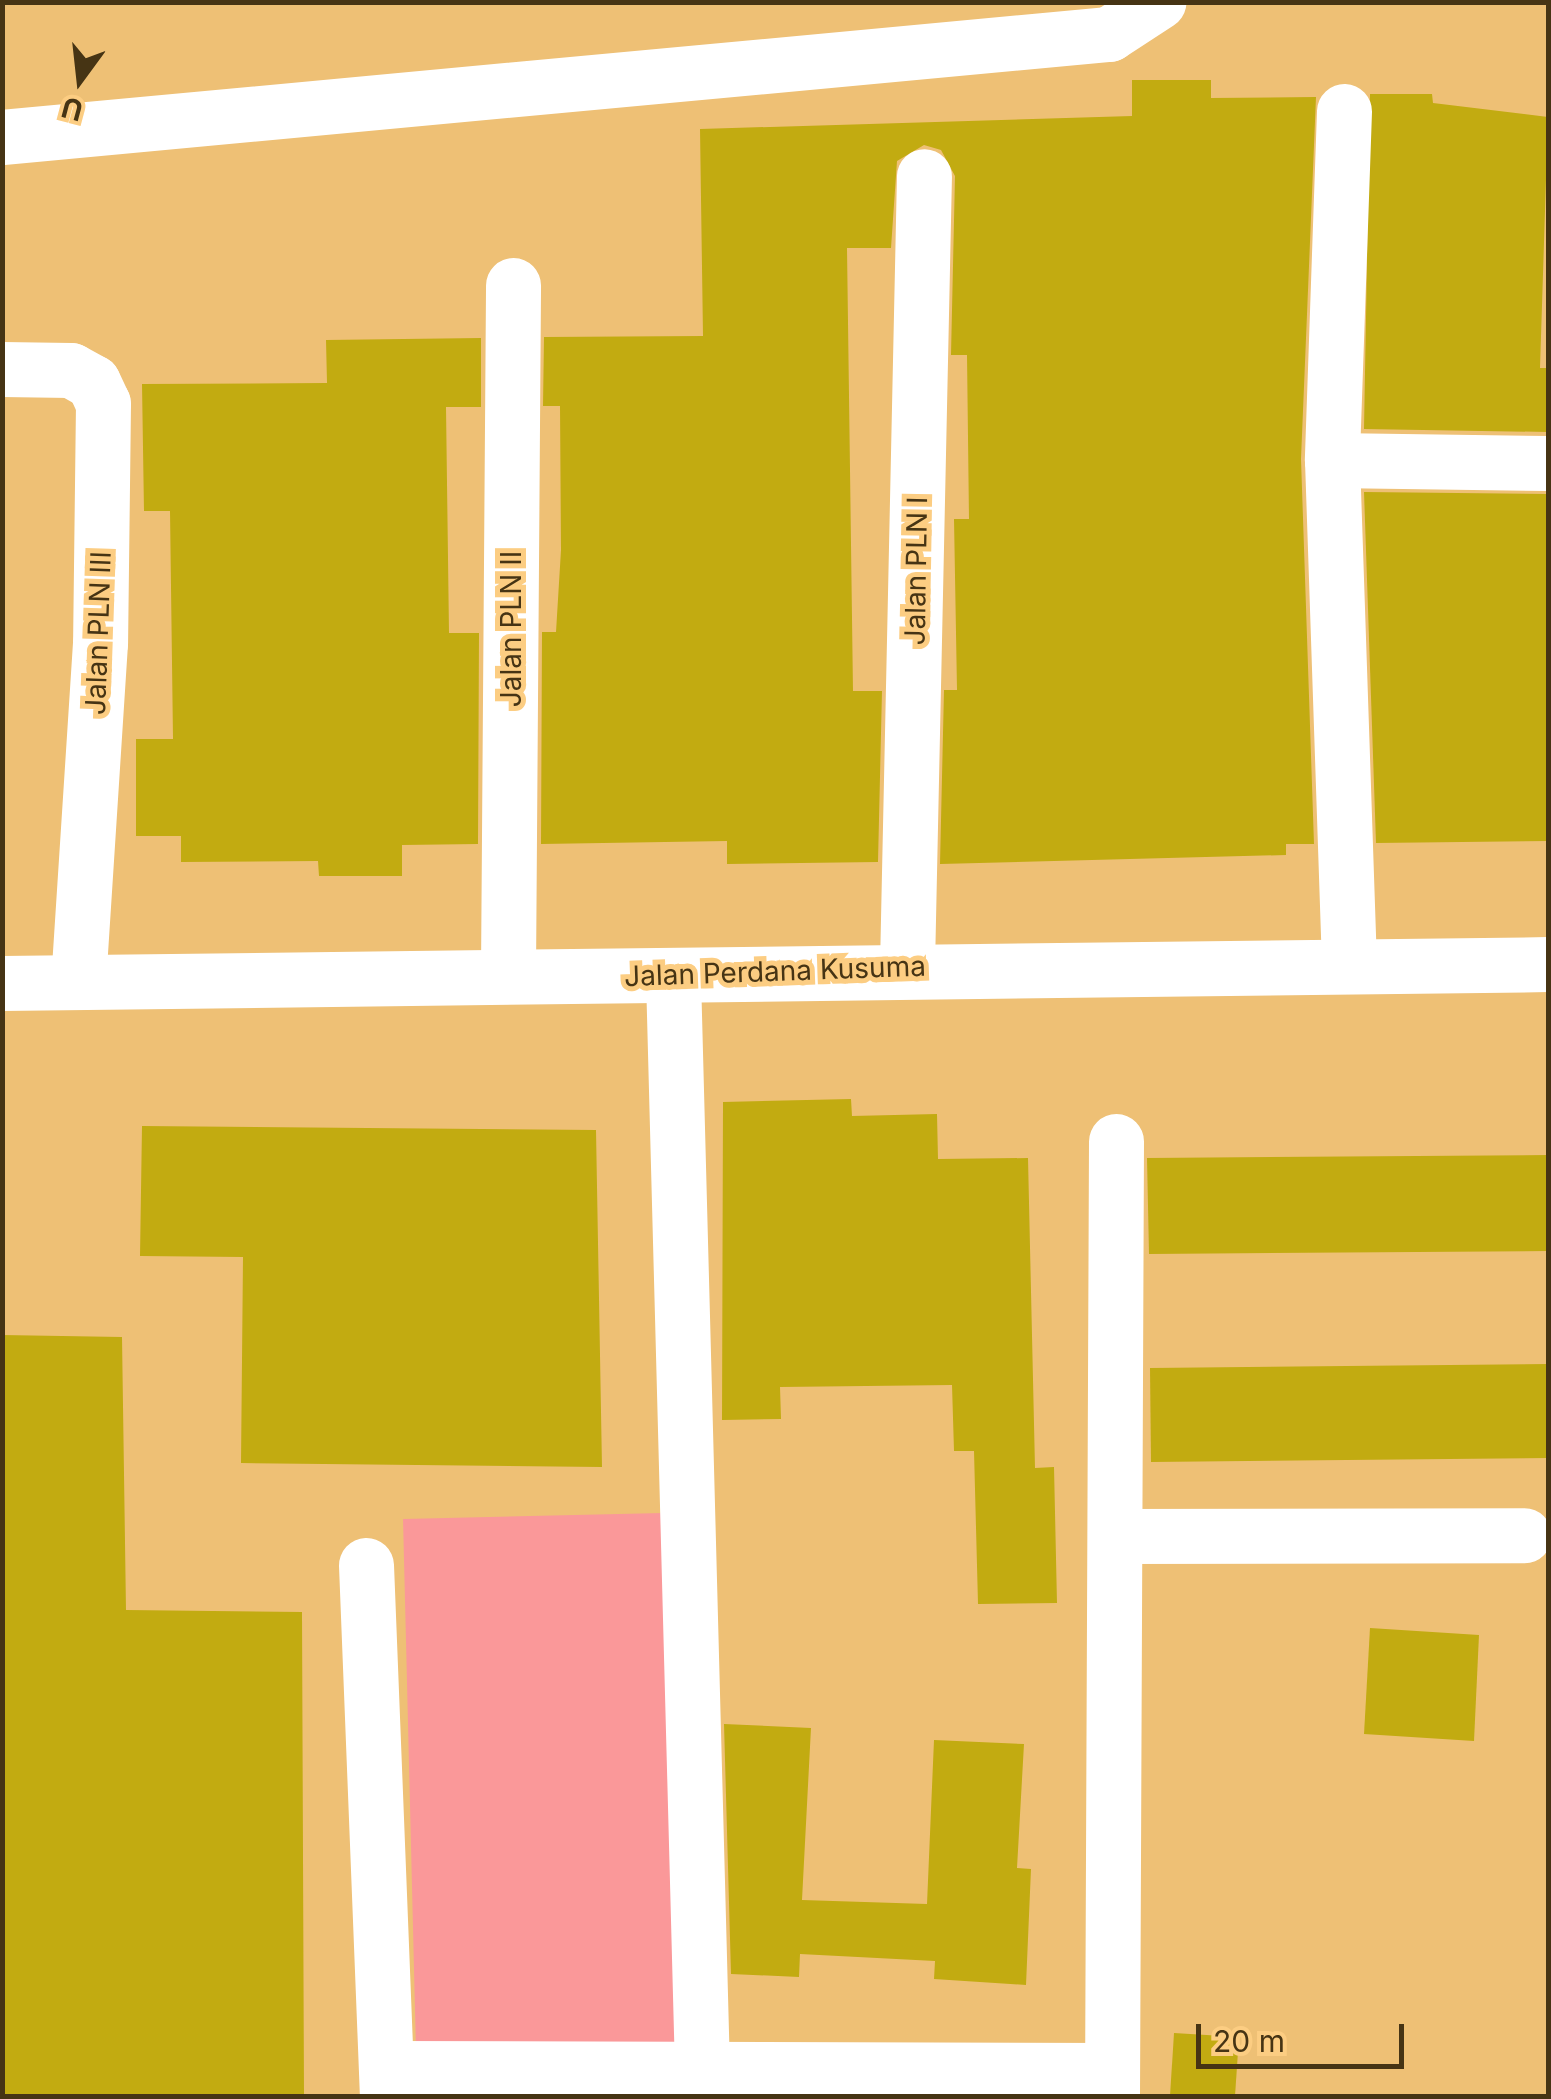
<!DOCTYPE html>
<style>
body{margin:0}
#map{position:relative;width:1551px;height:2099px;overflow:hidden;background:#eec075;font-family:Inter,sans-serif}
div>[style]{position:absolute}
.green>*{inset:0;background:#fa9899}
.building>*{inset:0;background:#c2ab11}
.minor>*{height:55px;margin:-27.5px;padding:0 27.5px;transform-origin:27.5px;border-radius:27.5px;background:#fff}
span{translate:-50% -50%;white-space:nowrap;text-align:center;line-height:1.15;-webkit-text-stroke:10px #fccd82;paint-order:stroke}
.street-label{font-size:28px;color:#463414}
.frame{position:absolute;inset:0;border:5px solid #463414;pointer-events:none}
.north{position:absolute;left:30px;top:30px;width:100px;height:100px;-webkit-text-stroke:8px #fccd82;paint-order:stroke;rotate:195deg;font-size:28px;font-weight:700;line-height:40px;text-align:center;color:#463414}
.north::after{content:'';display:block;margin:auto;width:35px;height:45px;background:#463414;clip-path:polygon(50% 0,100% 100%,50% 72%,0 100%)}
.scale{position:absolute;left:1196px;top:2024px;width:208px;height:45px;box-sizing:border-box;border:5px solid #463414;border-top:0;padding-left:12px;font-size:30px;line-height:35px;white-space:nowrap;color:#463414;-webkit-text-stroke:8px #fccd82;paint-order:stroke}
</style>
<div id="map">
<div class="green">
<div style="clip-path:polygon(663px 1513px,675px 2046px,416px 2051px,403px 1519px)"></div>
</div>
<div class="building">
<div style="clip-path:polygon(1132px 80px,1211px 80px,1211px 98px,1316px 97px,1301px 459px,1314px 844px,1286px 844px,1286px 855px,940px 864px,944px 690px,957px 690px,954px 519px,969px 519px,967px 355px,951px 355px,955px 176px,941px 150px,924px 145px,897px 161px,891px 248px,847px 248px,853px 691px,882px 691px,878px 862px,727px 864px,727px 841px,541px 844px,542px 632px,556px 632px,561px 550px,560px 406px,543px 406px,544px 337px,703px 336px,700px 129px,1132px 116px)"></div>
<div style="clip-path:polygon(1370px 94px,1432px 94px,1433px 103px,1548px 117px,1540px 368px,1548px 368px,1548px 432px,1364px 429px)"></div>
<div style="clip-path:polygon(481px 338px,481px 407px,446px 407px,449px 633px,479px 633px,478px 844px,402px 845px,402px 876px,319px 876px,318px 861px,181px 862px,181px 836px,136px 836px,136px 739px,173px 739px,170px 511px,144px 511px,142px 384px,327px 383px,326px 340px)"></div>
<div style="clip-path:polygon(1364px 492px,1548px 494px,1548px 841px,1376px 843px)"></div>
<div style="clip-path:polygon(851px 1099px,852px 1116px,937px 1114px,938px 1159px,1028px 1158px,1035px 1468px,1054px 1467px,1057px 1603px,978px 1604px,974px 1451px,954px 1451px,952px 1385px,780px 1387px,781px 1419px,722px 1420px,723px 1102px)"></div>
<div style="clip-path:polygon(142px 1126px,596px 1130px,602px 1467px,241px 1463px,243px 1257px,140px 1256px)"></div>
<div style="clip-path:polygon(1548px 1155px,1548px 1251px,1149px 1254px,1147px 1158px)"></div>
<div style="clip-path:polygon(2px 1335px,122px 1337px,126px 1610px,302px 1612px,304px 2096px,2px 2096px)"></div>
<div style="clip-path:polygon(1548px 1364px,1548px 1458px,1151px 1462px,1150px 1368px)"></div>
<div style="clip-path:polygon(1370px 1628px,1479px 1635px,1474px 1741px,1364px 1734px)"></div>
<div style="clip-path:polygon(724px 1724px,811px 1728px,802px 1900px,927px 1904px,934px 1740px,1024px 1744px,1017px 1868px,1031px 1869px,1026px 1985px,934px 1979px,935px 1961px,800px 1954px,799px 1977px,731px 1974px)"></div>
<div style="clip-path:polygon(1174px 2033px,1239px 2037px,1235px 2096px,1170px 2096px)"></div>
</div>
<div class="minor">
<div style="left:1344px;top:111px;width:349px;rotate:92deg"></div>
<div style="left:1332px;top:460px;width:505px;rotate:88.07deg"></div>
<div style="left:2px;top:137px;width:1112px;rotate:-5.32deg"></div>
<div style="left:1109px;top:34px;width:59px;rotate:-33.1deg"></div>
<div style="left:2px;top:369px;width:69px;rotate:0.8deg"></div>
<div style="left:71px;top:370px;width:25px;rotate:29deg"></div>
<div style="left:93px;top:382px;width:23px;rotate:65deg"></div>
<div style="left:103px;top:403px;width:240px;rotate:90.7deg"></div>
<div style="left:100px;top:643px;width:338px;rotate:93.7deg"></div>
<div style="left:1332px;top:460px;width:216px;rotate:0.8deg"></div>
<div style="left:907px;top:966px;width:790px;rotate:-88.77deg"></div>
<div style="left:508px;top:972px;width:687px;rotate:-89.58deg"></div>
<div style="left:673px;top:977px;width:1094px;rotate:88.48deg"></div>
<div style="left:2px;top:983px;width:1546px;rotate:-0.7deg"></div>
<div style="left:1115px;top:1536px;width:409px;rotate:-0.1deg"></div>
<div style="left:366px;top:1565px;width:531px;rotate:87.74deg"></div>
<div style="left:386px;top:2068px;width:726px;rotate:0.16deg"></div>
<div style="left:1112px;top:2096px;width:955px;rotate:-89.76deg"></div>
</div>
<div class="street-label">
<span style="left:916px;top:571px;rotate:-89deg">Jalan PLN I</span>
<span style="left:511px;top:629px;rotate:-90deg">Jalan PLN II</span>
<span style="left:98px;top:633px;rotate:-88deg">Jalan PLN III</span>
<span style="left:775px;top:971px;rotate:-2deg">Jalan Perdana Kusuma</span>
</div>
<div class="frame"></div>
<div class="north">U</div>
<div class="scale">20 m</div>
</div>
